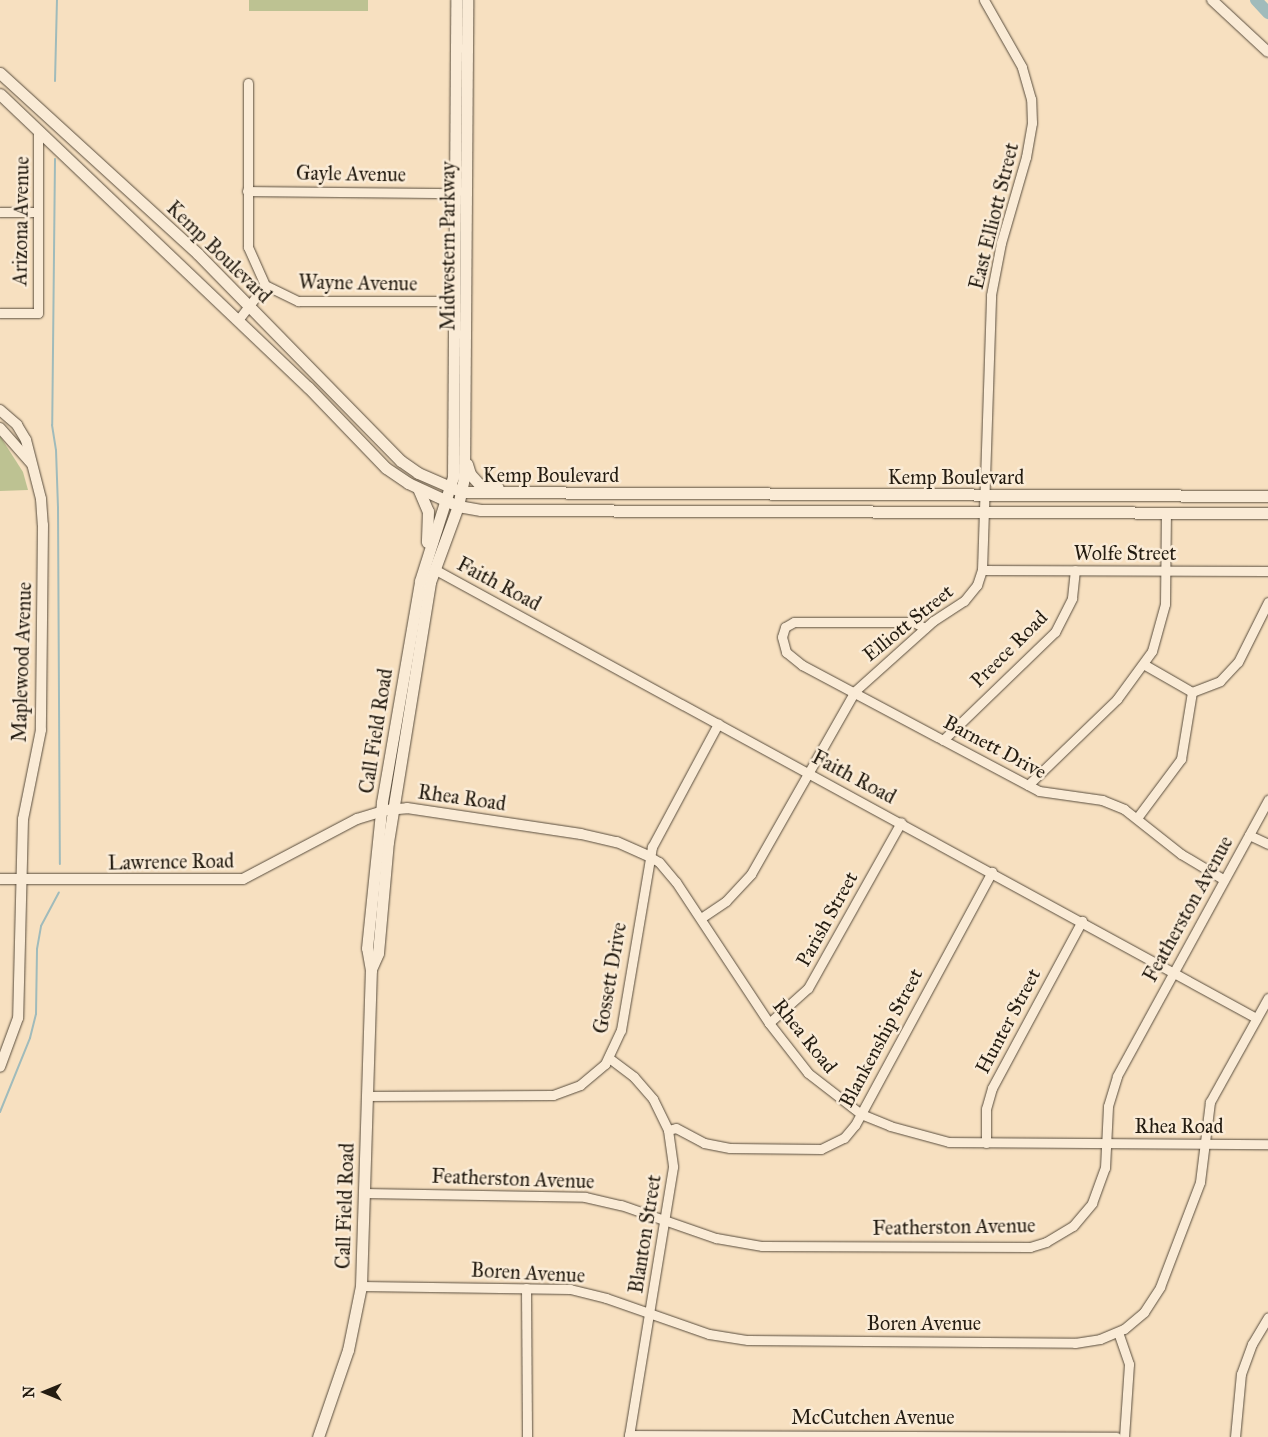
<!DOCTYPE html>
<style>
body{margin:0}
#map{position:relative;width:1268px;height:1437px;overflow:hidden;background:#f7e0c0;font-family:"IM FELL Great Primer",serif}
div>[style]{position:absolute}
.green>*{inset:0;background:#bdc292}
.stream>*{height:2px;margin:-1px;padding:0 1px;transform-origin:1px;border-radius:1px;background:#a0bbbb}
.river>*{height:12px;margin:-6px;padding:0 6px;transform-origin:6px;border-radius:6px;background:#a0bbbb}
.roads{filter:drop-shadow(0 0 1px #594d3d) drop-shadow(0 0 1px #594d3d)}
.minor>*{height:9px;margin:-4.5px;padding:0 4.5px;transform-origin:4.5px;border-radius:4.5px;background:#faebd6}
.tertiary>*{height:10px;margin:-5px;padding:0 5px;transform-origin:5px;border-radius:5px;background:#faebd6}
.secondary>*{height:11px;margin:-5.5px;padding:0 5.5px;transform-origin:5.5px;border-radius:5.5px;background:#faebd6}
span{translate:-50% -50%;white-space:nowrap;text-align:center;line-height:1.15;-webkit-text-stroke:5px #faebd6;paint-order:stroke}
.street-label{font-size:20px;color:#241c11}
.north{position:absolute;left:20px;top:1367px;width:50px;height:50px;-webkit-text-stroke:4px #faebd6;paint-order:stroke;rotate:270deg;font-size:14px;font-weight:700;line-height:20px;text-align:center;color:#241c11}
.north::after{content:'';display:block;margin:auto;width:18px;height:22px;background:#241c11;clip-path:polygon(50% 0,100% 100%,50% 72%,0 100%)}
</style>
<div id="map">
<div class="green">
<div style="clip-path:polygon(249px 0,368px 0,368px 11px,249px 11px)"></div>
<div style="clip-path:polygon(0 436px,23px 472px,28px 490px,0 491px)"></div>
</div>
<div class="stream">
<div style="left:55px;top:81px;width:81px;rotate:-88.6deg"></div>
<div style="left:55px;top:159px;width:266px;rotate:90.6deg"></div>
<div style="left:52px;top:425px;width:25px;rotate:81deg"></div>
<div style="left:56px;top:450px;width:58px;rotate:88deg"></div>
<div style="left:58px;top:508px;width:356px;rotate:89.7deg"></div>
<div style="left:0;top:1112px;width:80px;rotate:-67.9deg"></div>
<div style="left:30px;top:1038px;width:25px;rotate:-76deg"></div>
<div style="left:36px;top:1014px;width:65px;rotate:-89.1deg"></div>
<div style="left:37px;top:949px;width:23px;rotate:-80deg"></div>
<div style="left:41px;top:926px;width:38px;rotate:-62deg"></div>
</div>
<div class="river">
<div style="left:1256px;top:0;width:18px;rotate:47deg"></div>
</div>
<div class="roads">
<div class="minor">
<div style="left:247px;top:191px;width:208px;rotate:0.6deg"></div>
<div style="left:0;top:212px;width:38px"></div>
<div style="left:265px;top:285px;width:37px;rotate:26deg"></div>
<div style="left:298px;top:301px;width:156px"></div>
<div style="left:0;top:313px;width:38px"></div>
<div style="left:38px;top:313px;width:183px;rotate:-90deg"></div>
<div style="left:238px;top:320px;width:44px;rotate:-52.4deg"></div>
<div style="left:265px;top:285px;width:42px;rotate:-114.1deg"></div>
<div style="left:248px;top:247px;width:164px;rotate:-90deg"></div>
<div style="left:434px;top:569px;width:937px;rotate:28.64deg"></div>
<div style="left:982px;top:570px;width:286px;rotate:0.2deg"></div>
<div style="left:925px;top:628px;width:13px;rotate:-153deg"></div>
<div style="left:913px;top:622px;width:119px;rotate:180deg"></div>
<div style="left:794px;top:622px;width:10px;rotate:151deg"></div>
<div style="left:785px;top:627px;width:10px;rotate:107deg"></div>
<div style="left:782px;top:637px;width:16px;rotate:75deg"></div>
<div style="left:786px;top:652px;width:21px;rotate:39deg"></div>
<div style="left:802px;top:665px;width:268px;rotate:28deg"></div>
<div style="left:1039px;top:791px;width:64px;rotate:8.1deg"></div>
<div style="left:1102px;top:800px;width:24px;rotate:22deg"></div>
<div style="left:1124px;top:809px;width:73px;rotate:38.3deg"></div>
<div style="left:1181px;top:854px;width:49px;rotate:30.8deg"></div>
<div style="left:1145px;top:665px;width:54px;rotate:29.9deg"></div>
<div style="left:943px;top:740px;width:156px;rotate:-44deg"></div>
<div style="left:1055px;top:632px;width:38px;rotate:-63deg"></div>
<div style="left:1072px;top:598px;width:28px;rotate:-84deg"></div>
<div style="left:1028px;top:785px;width:124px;rotate:-44deg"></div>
<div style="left:1117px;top:699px;width:59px;rotate:-53.9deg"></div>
<div style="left:1152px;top:651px;width:49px;rotate:-74.5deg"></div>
<div style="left:1165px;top:604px;width:91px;rotate:-89.4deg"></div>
<div style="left:1137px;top:818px;width:74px;rotate:-53.3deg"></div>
<div style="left:1181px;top:759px;width:68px;rotate:-80.7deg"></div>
<div style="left:1192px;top:692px;width:30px;rotate:-21deg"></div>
<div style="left:1220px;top:681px;width:26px;rotate:-47deg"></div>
<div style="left:1238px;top:662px;width:67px;rotate:-63.4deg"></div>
<div style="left:1249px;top:835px;width:21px;rotate:25deg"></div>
<div style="left:650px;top:857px;width:10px;rotate:29deg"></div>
<div style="left:659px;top:862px;width:26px;rotate:50deg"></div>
<div style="left:676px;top:882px;width:169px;rotate:56.6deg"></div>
<div style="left:769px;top:1023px;width:63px;rotate:52deg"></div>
<div style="left:808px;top:1073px;width:67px;rotate:37.7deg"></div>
<div style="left:861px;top:1114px;width:31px;rotate:22deg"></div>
<div style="left:890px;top:1126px;width:61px;rotate:15.2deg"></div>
<div style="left:949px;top:1142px;width:319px;rotate:0.4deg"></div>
<div style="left:701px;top:918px;width:30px;rotate:-34deg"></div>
<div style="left:726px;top:901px;width:37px;rotate:-47deg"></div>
<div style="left:751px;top:874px;width:210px;rotate:-60.4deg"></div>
<div style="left:855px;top:691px;width:105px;rotate:-41.9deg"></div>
<div style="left:933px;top:621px;width:37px;rotate:-33deg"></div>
<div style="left:964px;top:601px;width:21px;rotate:-51deg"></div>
<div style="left:977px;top:585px;width:16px;rotate:-72deg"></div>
<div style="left:982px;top:570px;width:275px;rotate:-88.1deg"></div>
<div style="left:991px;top:295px;width:53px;rotate:-79.1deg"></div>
<div style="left:1001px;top:243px;width:90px;rotate:-73.8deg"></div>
<div style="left:1026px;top:157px;width:35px;rotate:-80deg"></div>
<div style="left:1032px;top:123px;width:24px;rotate:-92deg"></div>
<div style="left:1031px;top:99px;width:33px;rotate:-106deg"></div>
<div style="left:1022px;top:67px;width:77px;rotate:-119.6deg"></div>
<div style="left:769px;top:1023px;width:52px;rotate:-41.9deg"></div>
<div style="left:808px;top:988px;width:190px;rotate:-60.7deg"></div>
<div style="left:609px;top:1058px;width:31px;rotate:37deg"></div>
<div style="left:634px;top:1077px;width:29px;rotate:49deg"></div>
<div style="left:653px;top:1099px;width:34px;rotate:64deg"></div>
<div style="left:668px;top:1130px;width:37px;rotate:82deg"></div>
<div style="left:673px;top:1167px;width:274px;rotate:99.3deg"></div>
<div style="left:366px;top:1096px;width:187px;rotate:-0.3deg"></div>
<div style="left:553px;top:1095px;width:29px;rotate:-20deg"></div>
<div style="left:580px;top:1085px;width:33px;rotate:-40deg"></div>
<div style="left:605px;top:1064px;width:38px;rotate:-65deg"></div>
<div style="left:621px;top:1030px;width:186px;rotate:-80.4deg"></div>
<div style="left:652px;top:847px;width:140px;rotate:-61.8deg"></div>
<div style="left:668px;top:1130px;width:8px;rotate:-14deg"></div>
<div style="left:676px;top:1128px;width:32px;rotate:28deg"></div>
<div style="left:704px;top:1143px;width:26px;rotate:11deg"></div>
<div style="left:730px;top:1148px;width:91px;rotate:0.6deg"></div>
<div style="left:821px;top:1149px;width:25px;rotate:-26deg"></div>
<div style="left:844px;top:1138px;width:17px;rotate:-50deg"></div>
<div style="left:855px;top:1125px;width:288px;rotate:-61.6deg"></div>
<div style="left:986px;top:1143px;width:34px;rotate:-90deg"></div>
<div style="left:986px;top:1109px;width:22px;rotate:-74deg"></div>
<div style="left:992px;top:1088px;width:190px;rotate:-61.7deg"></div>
<div style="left:364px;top:1193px;width:221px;rotate:1deg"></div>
<div style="left:585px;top:1197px;width:37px;rotate:13deg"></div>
<div style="left:621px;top:1205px;width:101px;rotate:19.2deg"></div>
<div style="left:716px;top:1238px;width:47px;rotate:9.9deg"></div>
<div style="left:762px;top:1246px;width:268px;rotate:0.2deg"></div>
<div style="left:1030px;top:1247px;width:17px;rotate:-17deg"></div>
<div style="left:1046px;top:1242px;width:31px;rotate:-31deg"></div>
<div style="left:1073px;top:1226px;width:30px;rotate:-50deg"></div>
<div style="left:1092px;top:1203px;width:37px;rotate:-70deg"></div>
<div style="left:1105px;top:1168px;width:62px;rotate:-87.2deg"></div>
<div style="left:1108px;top:1106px;width:31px;rotate:-73deg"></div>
<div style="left:1117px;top:1076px;width:315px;rotate:-61.3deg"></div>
<div style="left:361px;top:1286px;width:209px;rotate:0.8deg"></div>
<div style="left:570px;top:1289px;width:37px;rotate:14deg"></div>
<div style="left:606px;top:1298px;width:109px;rotate:19.3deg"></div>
<div style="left:709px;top:1334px;width:39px;rotate:9deg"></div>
<div style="left:748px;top:1340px;width:327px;rotate:0.5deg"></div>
<div style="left:1075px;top:1343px;width:25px;rotate:-9deg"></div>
<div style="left:1100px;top:1339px;width:26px;rotate:-23deg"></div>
<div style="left:1124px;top:1329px;width:26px;rotate:-40deg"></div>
<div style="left:1144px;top:1312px;width:30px;rotate:-57deg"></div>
<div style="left:1160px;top:1287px;width:112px;rotate:-69.1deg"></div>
<div style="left:1200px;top:1182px;width:81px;rotate:-82.9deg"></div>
<div style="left:1210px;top:1102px;width:119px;rotate:-60.9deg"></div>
<div style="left:526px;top:1288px;width:149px;rotate:89.6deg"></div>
<div style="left:1118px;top:1332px;width:34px;rotate:71deg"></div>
<div style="left:1129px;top:1364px;width:73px;rotate:93.9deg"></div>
<div style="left:629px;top:1435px;width:487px;rotate:0.2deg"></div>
<div style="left:1235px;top:1437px;width:63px;rotate:-84.6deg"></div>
<div style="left:1241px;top:1374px;width:32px;rotate:-70deg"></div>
<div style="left:1252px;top:1344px;width:31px;rotate:-59deg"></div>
</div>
<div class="tertiary">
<div style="left:1212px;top:0;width:76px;rotate:42.9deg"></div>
<div style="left:0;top:410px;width:23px;rotate:41deg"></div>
<div style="left:17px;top:425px;width:17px;rotate:59deg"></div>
<div style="left:26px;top:440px;width:61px;rotate:75.7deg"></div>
<div style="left:41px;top:499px;width:26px;rotate:86deg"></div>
<div style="left:43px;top:525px;width:205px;rotate:90.6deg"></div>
<div style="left:41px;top:730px;width:91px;rotate:101.4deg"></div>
<div style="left:23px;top:819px;width:199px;rotate:91.4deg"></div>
<div style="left:18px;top:1018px;width:52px;rotate:110.2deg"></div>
<div style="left:0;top:428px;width:47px;rotate:48.5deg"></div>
<div style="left:0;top:879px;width:243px"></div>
<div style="left:243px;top:879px;width:129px;rotate:-27.8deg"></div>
<div style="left:357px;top:819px;width:30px;rotate:-17deg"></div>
<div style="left:386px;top:810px;width:21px;rotate:-5deg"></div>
<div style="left:407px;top:808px;width:176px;rotate:8.5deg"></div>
<div style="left:581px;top:834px;width:37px;rotate:13deg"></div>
<div style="left:617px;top:842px;width:36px;rotate:24deg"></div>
</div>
<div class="secondary">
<div style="left:0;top:73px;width:268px;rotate:42.4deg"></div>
<div style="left:198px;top:254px;width:290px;rotate:45.6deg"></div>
<div style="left:401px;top:461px;width:21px;rotate:35deg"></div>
<div style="left:418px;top:473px;width:48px;rotate:23.4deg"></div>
<div style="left:462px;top:492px;width:806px;rotate:0.28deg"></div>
<div style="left:0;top:94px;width:425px;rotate:43.6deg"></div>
<div style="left:308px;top:387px;width:112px;rotate:46.1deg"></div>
<div style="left:386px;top:468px;width:27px;rotate:34deg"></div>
<div style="left:408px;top:483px;width:55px;rotate:24.7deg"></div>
<div style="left:458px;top:506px;width:23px;rotate:10deg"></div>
<div style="left:481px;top:510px;width:787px;rotate:0.22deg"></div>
<div style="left:467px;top:464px;width:10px;rotate:73deg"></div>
<div style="left:470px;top:474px;width:15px;rotate:48deg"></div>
<div style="left:480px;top:485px;width:18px;rotate:9deg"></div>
<div style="left:418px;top:488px;width:25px;rotate:67deg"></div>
<div style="left:428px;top:511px;width:31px;rotate:92deg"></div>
<div style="left:371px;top:969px;width:17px;rotate:-66deg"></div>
<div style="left:378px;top:953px;width:111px;rotate:-84.9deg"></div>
<div style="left:388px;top:842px;width:263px;rotate:-80.8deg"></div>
<div style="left:430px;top:582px;width:81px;rotate:-69.8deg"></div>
<div style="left:458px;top:506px;width:29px;rotate:-78deg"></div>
<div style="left:464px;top:478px;width:478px;rotate:-89.6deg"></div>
<div style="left:318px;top:1437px;width:92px;rotate:-71deg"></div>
<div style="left:348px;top:1350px;width:65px;rotate:-78.5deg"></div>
<div style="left:361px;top:1286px;width:316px;rotate:-88.2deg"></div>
<div style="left:371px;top:970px;width:22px;rotate:-100deg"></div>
<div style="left:367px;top:948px;width:147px;rotate:-84.1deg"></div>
<div style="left:382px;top:802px;width:224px;rotate:-80.2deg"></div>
<div style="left:420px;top:581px;width:109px;rotate:-72.4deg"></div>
<div style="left:453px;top:477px;width:477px;rotate:-89.6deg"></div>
</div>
</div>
<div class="street-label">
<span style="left:351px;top:174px;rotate:1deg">Gayle Avenue</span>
<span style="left:994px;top:216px;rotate:-76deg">East Elliott Street</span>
<span style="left:21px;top:221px;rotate:-89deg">Arizona Avenue</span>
<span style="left:448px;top:246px;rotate:-90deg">Midwestern Parkway</span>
<span style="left:219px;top:252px;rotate:44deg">Kemp Boulevard</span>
<span style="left:358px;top:283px;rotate:1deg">Wayne Avenue</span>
<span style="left:551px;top:475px">Kemp Boulevard</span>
<span style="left:956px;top:477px">Kemp Boulevard</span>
<span style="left:1125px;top:553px">Wolfe Street</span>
<span style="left:499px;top:584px;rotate:28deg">Faith Road</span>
<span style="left:908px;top:623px;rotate:-39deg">Elliott Street</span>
<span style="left:1009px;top:649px;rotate:-45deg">Preece Road</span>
<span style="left:22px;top:662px;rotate:-88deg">Maplewood Avenue</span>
<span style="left:376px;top:731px;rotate:-81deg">Call Field Road</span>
<span style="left:995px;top:747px;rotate:28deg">Barnett Drive</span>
<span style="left:854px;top:777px;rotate:28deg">Faith Road</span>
<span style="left:462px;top:798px;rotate:8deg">Rhea Road</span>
<span style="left:171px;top:862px;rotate:-1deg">Lawrence Road</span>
<span style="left:1188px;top:909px;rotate:-61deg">Featherston Avenue</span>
<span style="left:827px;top:919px;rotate:-61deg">Parish Street</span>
<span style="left:610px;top:978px;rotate:-80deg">Gossett Drive</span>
<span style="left:1008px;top:1021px;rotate:-62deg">Hunter Street</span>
<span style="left:805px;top:1036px;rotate:51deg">Rhea Road</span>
<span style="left:881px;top:1038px;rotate:-62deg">Blankenship Street</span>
<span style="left:1179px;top:1126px">Rhea Road</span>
<span style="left:513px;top:1179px;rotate:2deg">Featherston Avenue</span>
<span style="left:345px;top:1206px;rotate:-88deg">Call Field Road</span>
<span style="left:954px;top:1227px;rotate:-1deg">Featherston Avenue</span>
<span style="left:645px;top:1234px;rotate:-81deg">Blanton Street</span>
<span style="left:528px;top:1273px;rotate:3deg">Boren Avenue</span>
<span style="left:924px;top:1323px">Boren Avenue</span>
<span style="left:873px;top:1417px">McCutchen Avenue</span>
</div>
<div class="north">N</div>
</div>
